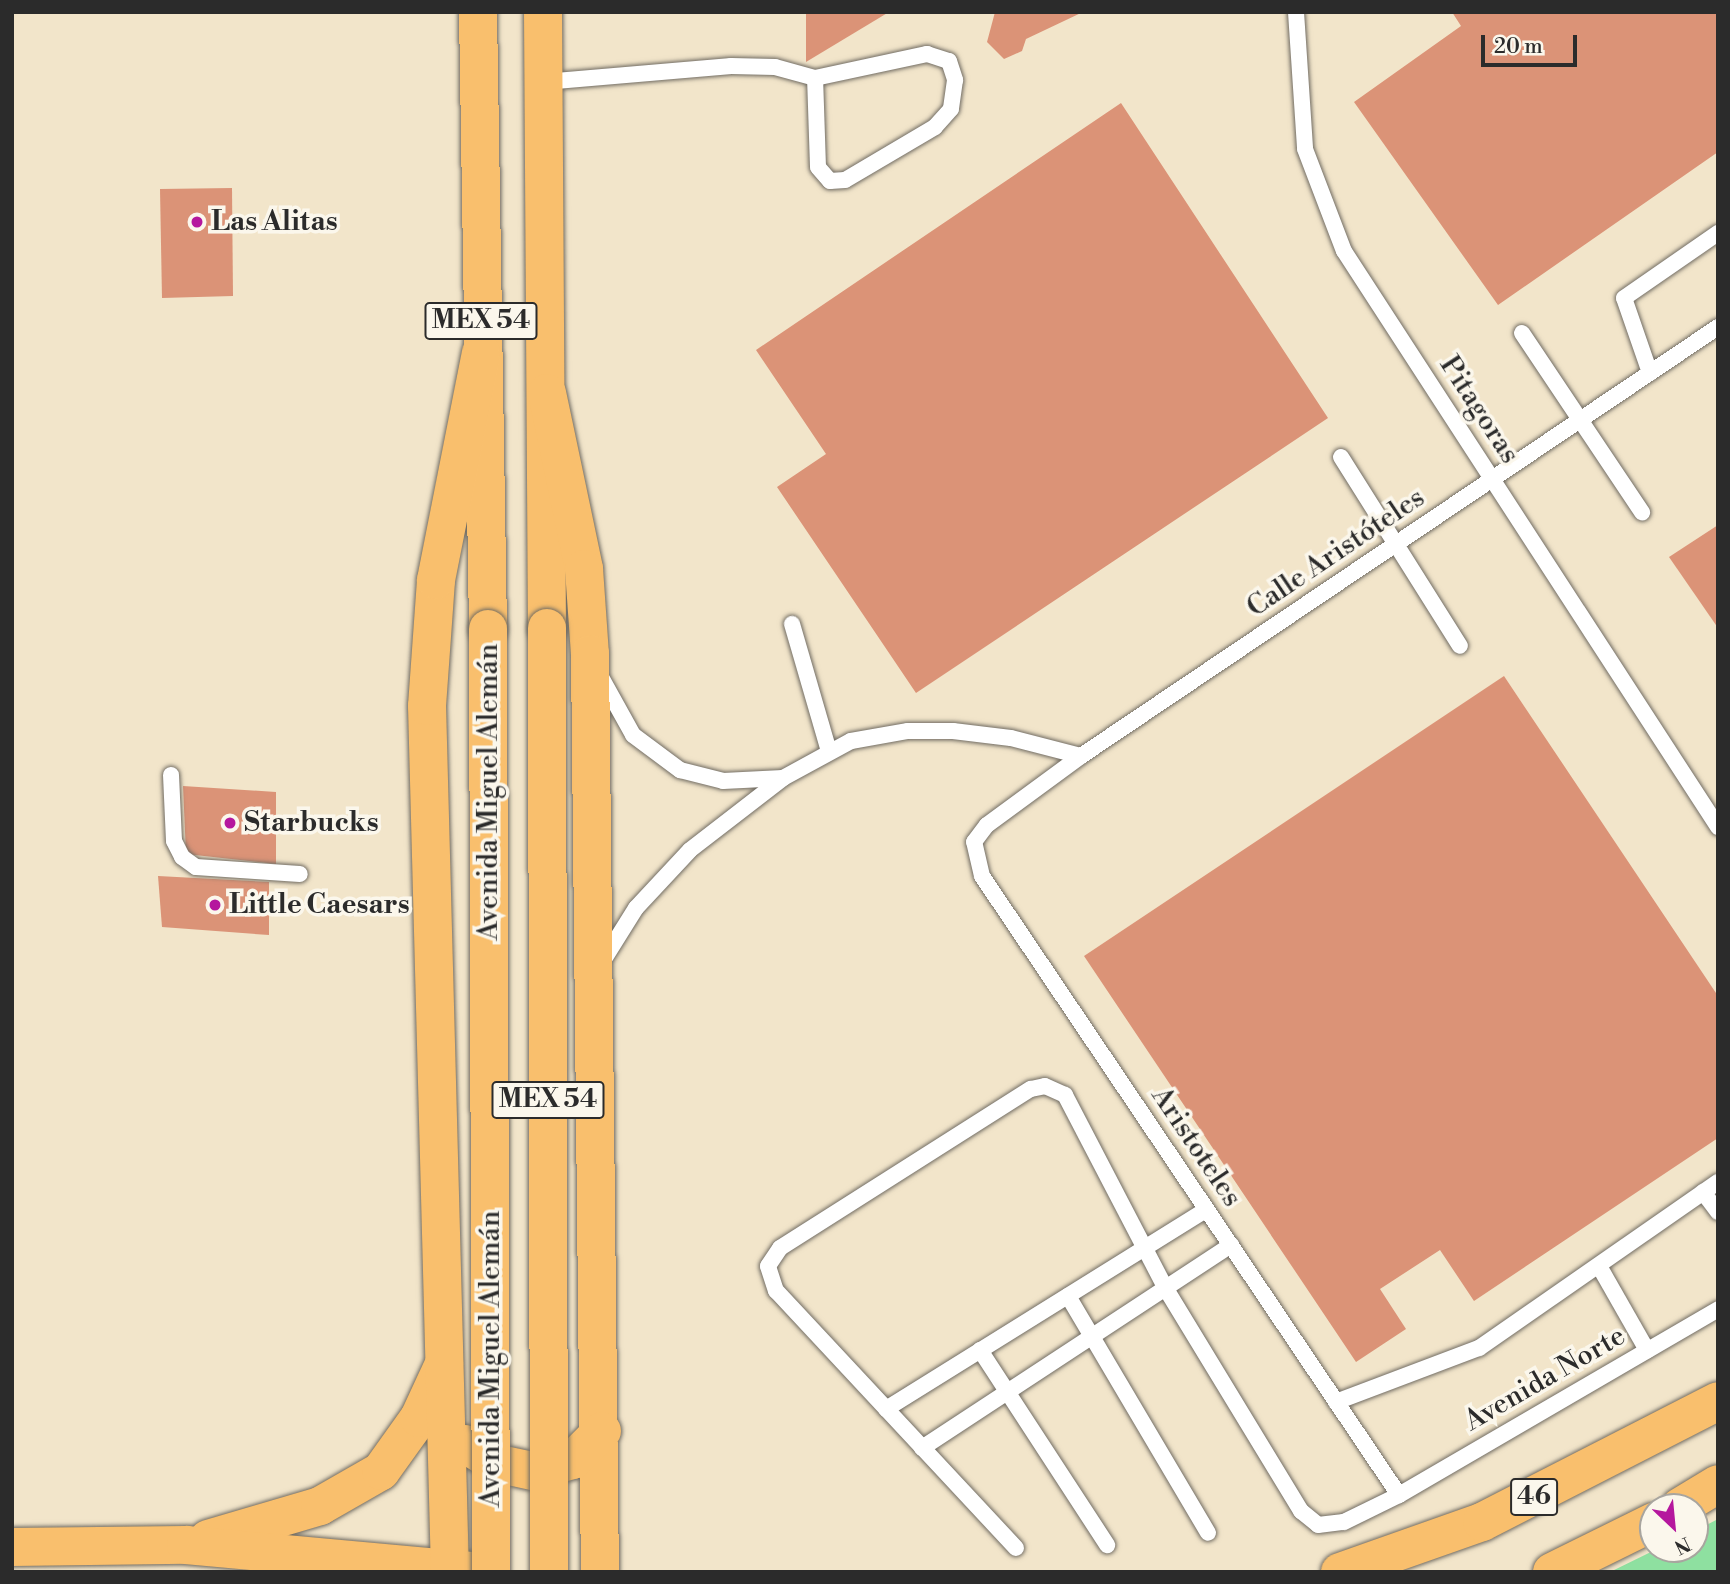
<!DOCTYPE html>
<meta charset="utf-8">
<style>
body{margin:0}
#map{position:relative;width:1730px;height:1584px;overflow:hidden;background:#f2e5ca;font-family:"Libre Bodoni",serif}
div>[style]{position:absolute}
.green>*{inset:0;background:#8ee0a0}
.building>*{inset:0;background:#db9377}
.roads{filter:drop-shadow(0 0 2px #716c63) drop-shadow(0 0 2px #716c63)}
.service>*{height:16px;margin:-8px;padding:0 8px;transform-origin:8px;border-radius:8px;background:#fff}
.primary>*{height:38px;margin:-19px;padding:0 19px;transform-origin:19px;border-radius:19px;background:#f9bf6d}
.trunk>*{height:38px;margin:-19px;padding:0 19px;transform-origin:19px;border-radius:19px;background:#f9bf6d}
.bridges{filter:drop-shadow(0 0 2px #716c63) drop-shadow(0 0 2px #716c63)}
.trunk-bridge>*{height:38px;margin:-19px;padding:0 19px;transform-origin:19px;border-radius:19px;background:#f9bf6d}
.dots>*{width:19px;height:19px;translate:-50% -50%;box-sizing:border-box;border:4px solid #fbf7ec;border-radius:50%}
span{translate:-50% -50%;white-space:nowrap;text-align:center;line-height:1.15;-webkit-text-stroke:7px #fbf7ec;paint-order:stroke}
.shield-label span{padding:2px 5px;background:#fbf7ec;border:2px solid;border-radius:5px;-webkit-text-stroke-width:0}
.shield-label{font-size:26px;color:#2b2b2b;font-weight:700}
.poi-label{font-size:28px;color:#2b2b2b;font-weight:700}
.left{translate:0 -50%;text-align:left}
.street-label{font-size:28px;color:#2b2b2b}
.frame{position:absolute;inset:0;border:14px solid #2b2b2b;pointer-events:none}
.north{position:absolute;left:1639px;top:1493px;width:70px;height:70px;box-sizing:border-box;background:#fbf7ec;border:2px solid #a8a59f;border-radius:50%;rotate:154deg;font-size:19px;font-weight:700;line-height:28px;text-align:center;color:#2b2b2b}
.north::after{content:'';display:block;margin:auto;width:24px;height:32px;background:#b5179e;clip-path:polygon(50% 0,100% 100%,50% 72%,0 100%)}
.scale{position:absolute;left:1481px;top:35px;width:96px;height:32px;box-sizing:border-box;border:4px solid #2b2b2b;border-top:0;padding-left:9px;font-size:21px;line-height:24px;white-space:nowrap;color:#2b2b2b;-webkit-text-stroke:5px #fbf7ec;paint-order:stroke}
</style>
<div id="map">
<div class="green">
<div style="clip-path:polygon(1718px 1519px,1718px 1572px,1610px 1572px,1657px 1549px,1695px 1549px,1695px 1531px)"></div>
</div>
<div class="building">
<div style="clip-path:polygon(806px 12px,889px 12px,806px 62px)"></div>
<div style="clip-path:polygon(995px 12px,1083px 12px,1026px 39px,1022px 51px,1004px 59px,987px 42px)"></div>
<div style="clip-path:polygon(1452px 12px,1718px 12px,1718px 152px,1498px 305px,1354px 102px,1461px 26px)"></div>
<div style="clip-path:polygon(1121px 103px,1328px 418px,916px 693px,777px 487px,826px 454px,756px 350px)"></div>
<div style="clip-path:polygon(232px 188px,233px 296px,162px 298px,160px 189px)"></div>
<div style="clip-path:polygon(1718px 525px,1718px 628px,1669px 557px)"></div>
<div style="clip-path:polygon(1504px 676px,1718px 996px,1718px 1138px,1474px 1301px,1440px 1250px,1380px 1289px,1406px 1329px,1356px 1362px,1084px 956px)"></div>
<div style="clip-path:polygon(183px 786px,276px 792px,276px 864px,186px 854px)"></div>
<div style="clip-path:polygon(158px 876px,269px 882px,269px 935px,162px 927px)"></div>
</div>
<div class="roads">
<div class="service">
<div style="left:1296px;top:12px;width:137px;rotate:86.2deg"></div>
<div style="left:1305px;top:149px;width:109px;rotate:69.1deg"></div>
<div style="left:1344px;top:251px;width:687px;rotate:57deg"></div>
<div style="left:544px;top:82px;width:188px;rotate:-4.9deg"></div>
<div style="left:731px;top:66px;width:44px;rotate:1.3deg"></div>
<div style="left:775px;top:67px;width:41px;rotate:15.4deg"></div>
<div style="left:815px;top:78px;width:115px;rotate:-12.1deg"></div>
<div style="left:927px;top:54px;width:23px;rotate:18deg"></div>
<div style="left:949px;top:61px;width:20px;rotate:72deg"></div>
<div style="left:955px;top:80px;width:29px;rotate:98deg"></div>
<div style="left:951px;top:109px;width:24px;rotate:132deg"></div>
<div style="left:935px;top:127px;width:104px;rotate:149.5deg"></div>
<div style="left:845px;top:180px;width:15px;rotate:176deg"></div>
<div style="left:830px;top:181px;width:18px;rotate:-131deg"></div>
<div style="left:818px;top:167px;width:89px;rotate:-91.9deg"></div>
<div style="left:1522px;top:333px;width:216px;rotate:56.2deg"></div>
<div style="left:1650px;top:373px;width:79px;rotate:-109.1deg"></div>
<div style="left:1624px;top:298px;width:114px;rotate:-34.7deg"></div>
<div style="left:1341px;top:457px;width:223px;rotate:57.8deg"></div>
<div style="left:792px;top:624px;width:132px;rotate:73.8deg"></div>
<div style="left:602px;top:679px;width:64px;rotate:61deg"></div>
<div style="left:633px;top:735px;width:59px;rotate:36.7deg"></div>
<div style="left:680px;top:770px;width:44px;rotate:14.3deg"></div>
<div style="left:723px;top:781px;width:60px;rotate:-2.9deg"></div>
<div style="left:171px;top:775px;width:66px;rotate:87.4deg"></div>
<div style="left:174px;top:841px;width:18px;rotate:63deg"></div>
<div style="left:182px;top:857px;width:17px;rotate:36deg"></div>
<div style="left:196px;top:867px;width:104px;rotate:3.9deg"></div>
<div style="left:601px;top:964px;width:66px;rotate:-58deg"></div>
<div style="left:636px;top:908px;width:79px;rotate:-47deg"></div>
<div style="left:690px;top:850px;width:118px;rotate:-37.7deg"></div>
<div style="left:783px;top:778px;width:77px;rotate:-28.6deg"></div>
<div style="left:851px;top:741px;width:58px;rotate:-10deg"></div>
<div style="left:908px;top:731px;width:45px"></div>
<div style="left:953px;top:731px;width:58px;rotate:6.9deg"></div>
<div style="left:1011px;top:738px;width:72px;rotate:14.4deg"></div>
<div style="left:1703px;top:1192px;width:25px;rotate:53deg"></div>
<div style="left:1599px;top:1266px;width:97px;rotate:60.3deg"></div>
<div style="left:1068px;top:1296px;width:275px;rotate:59.4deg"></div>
<div style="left:980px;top:1350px;width:233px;rotate:56.9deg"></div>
<div style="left:1336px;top:1402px;width:153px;rotate:-20.7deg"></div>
<div style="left:1479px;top:1348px;width:291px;rotate:-34.8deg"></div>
<div style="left:886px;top:1409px;width:377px;rotate:-31.9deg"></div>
<div style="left:922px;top:1448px;width:370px;rotate:-33.3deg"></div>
<div style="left:1399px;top:1495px;width:746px;rotate:-123.97deg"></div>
<div style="left:982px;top:876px;width:35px;rotate:-103deg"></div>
<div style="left:974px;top:842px;width:21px;rotate:-53deg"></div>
<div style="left:987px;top:825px;width:117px;rotate:-36.3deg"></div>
<div style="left:1081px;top:756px;width:768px;rotate:-33.96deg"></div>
<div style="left:1016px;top:1548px;width:352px;rotate:-133deg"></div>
<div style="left:776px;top:1291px;width:26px;rotate:-108deg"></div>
<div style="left:768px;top:1266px;width:22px;rotate:-56deg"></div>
<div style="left:780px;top:1248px;width:297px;rotate:-32.4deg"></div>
<div style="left:1031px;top:1089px;width:14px;rotate:-12deg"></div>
<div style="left:1045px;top:1086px;width:22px;rotate:24deg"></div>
<div style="left:1065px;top:1095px;width:219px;rotate:62.5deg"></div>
<div style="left:1166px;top:1289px;width:260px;rotate:58.7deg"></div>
<div style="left:1301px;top:1511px;width:22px;rotate:39deg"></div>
<div style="left:1318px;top:1525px;width:26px;rotate:-7deg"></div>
<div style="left:1344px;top:1522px;width:61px;rotate:-26.1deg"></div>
<div style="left:1399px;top:1495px;width:369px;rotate:-30.2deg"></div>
</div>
<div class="primary">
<div style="left:1680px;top:1507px;width:44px;rotate:-31.2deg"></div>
<div style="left:208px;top:1539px;width:117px;rotate:-16.4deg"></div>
<div style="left:320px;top:1506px;width:70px;rotate:-29.8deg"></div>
<div style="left:381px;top:1471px;width:65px;rotate:-54.4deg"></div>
<div style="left:419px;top:1418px;width:60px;rotate:-65.2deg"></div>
<div style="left:12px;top:1547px;width:174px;rotate:-0.7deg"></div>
<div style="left:186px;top:1545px;width:295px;rotate:5.2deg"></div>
<div style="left:1340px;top:1572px;width:151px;rotate:-19.4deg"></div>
<div style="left:1482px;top:1522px;width:265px;rotate:-27.1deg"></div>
<div style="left:1552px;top:1572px;width:113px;rotate:-26.3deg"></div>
</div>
<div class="trunk">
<div style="left:478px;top:12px;width:617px;rotate:89.07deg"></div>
<div style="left:543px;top:12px;width:616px;rotate:89.63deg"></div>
<div style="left:547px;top:393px;width:180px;rotate:78.1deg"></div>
<div style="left:584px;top:569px;width:85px;rotate:86deg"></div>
<div style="left:590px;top:654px;width:918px;rotate:89.38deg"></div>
<div style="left:465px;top:1444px;width:36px;rotate:32deg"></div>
<div style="left:495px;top:1463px;width:40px;rotate:12deg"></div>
<div style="left:534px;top:1471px;width:41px;rotate:-15.8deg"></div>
<div style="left:573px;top:1460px;width:41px;rotate:-45deg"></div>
<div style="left:450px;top:1572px;width:866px;rotate:-91.52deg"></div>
<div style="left:427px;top:706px;width:126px;rotate:-85.9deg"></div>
<div style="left:436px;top:580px;width:231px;rotate:-78.8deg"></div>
</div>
</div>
<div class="bridges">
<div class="trunk-bridge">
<div style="left:547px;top:628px;width:944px;rotate:89.88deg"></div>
<div style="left:488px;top:629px;width:943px;rotate:89.82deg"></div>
</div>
</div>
<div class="dots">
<div style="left:197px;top:222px;background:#b5179e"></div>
<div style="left:230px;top:823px;background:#b5179e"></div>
<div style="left:215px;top:905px;background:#b5179e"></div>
</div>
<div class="shield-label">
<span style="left:481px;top:321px">MEX 54</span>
<span style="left:548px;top:1100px">MEX 54</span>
<span style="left:1534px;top:1497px">46</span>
</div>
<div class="poi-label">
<span class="left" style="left:211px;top:222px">Las Alitas</span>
<span class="left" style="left:244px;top:823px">Starbucks</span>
<span class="left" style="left:229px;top:905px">Little Caesars</span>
</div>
<div class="street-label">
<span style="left:1479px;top:410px;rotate:57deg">Pitagoras</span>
<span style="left:1336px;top:553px;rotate:-34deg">Calle Aristóteles</span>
<span style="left:489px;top:792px;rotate:-90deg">Avenida Miguel Alemán</span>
<span style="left:1196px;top:1147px;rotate:56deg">Aristoteles</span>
<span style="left:491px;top:1359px;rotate:-90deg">Avenida Miguel Alemán</span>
<span style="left:1545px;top:1379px;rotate:-30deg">Avenida Norte</span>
</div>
<div class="frame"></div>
<div class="north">N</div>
<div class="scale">20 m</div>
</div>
